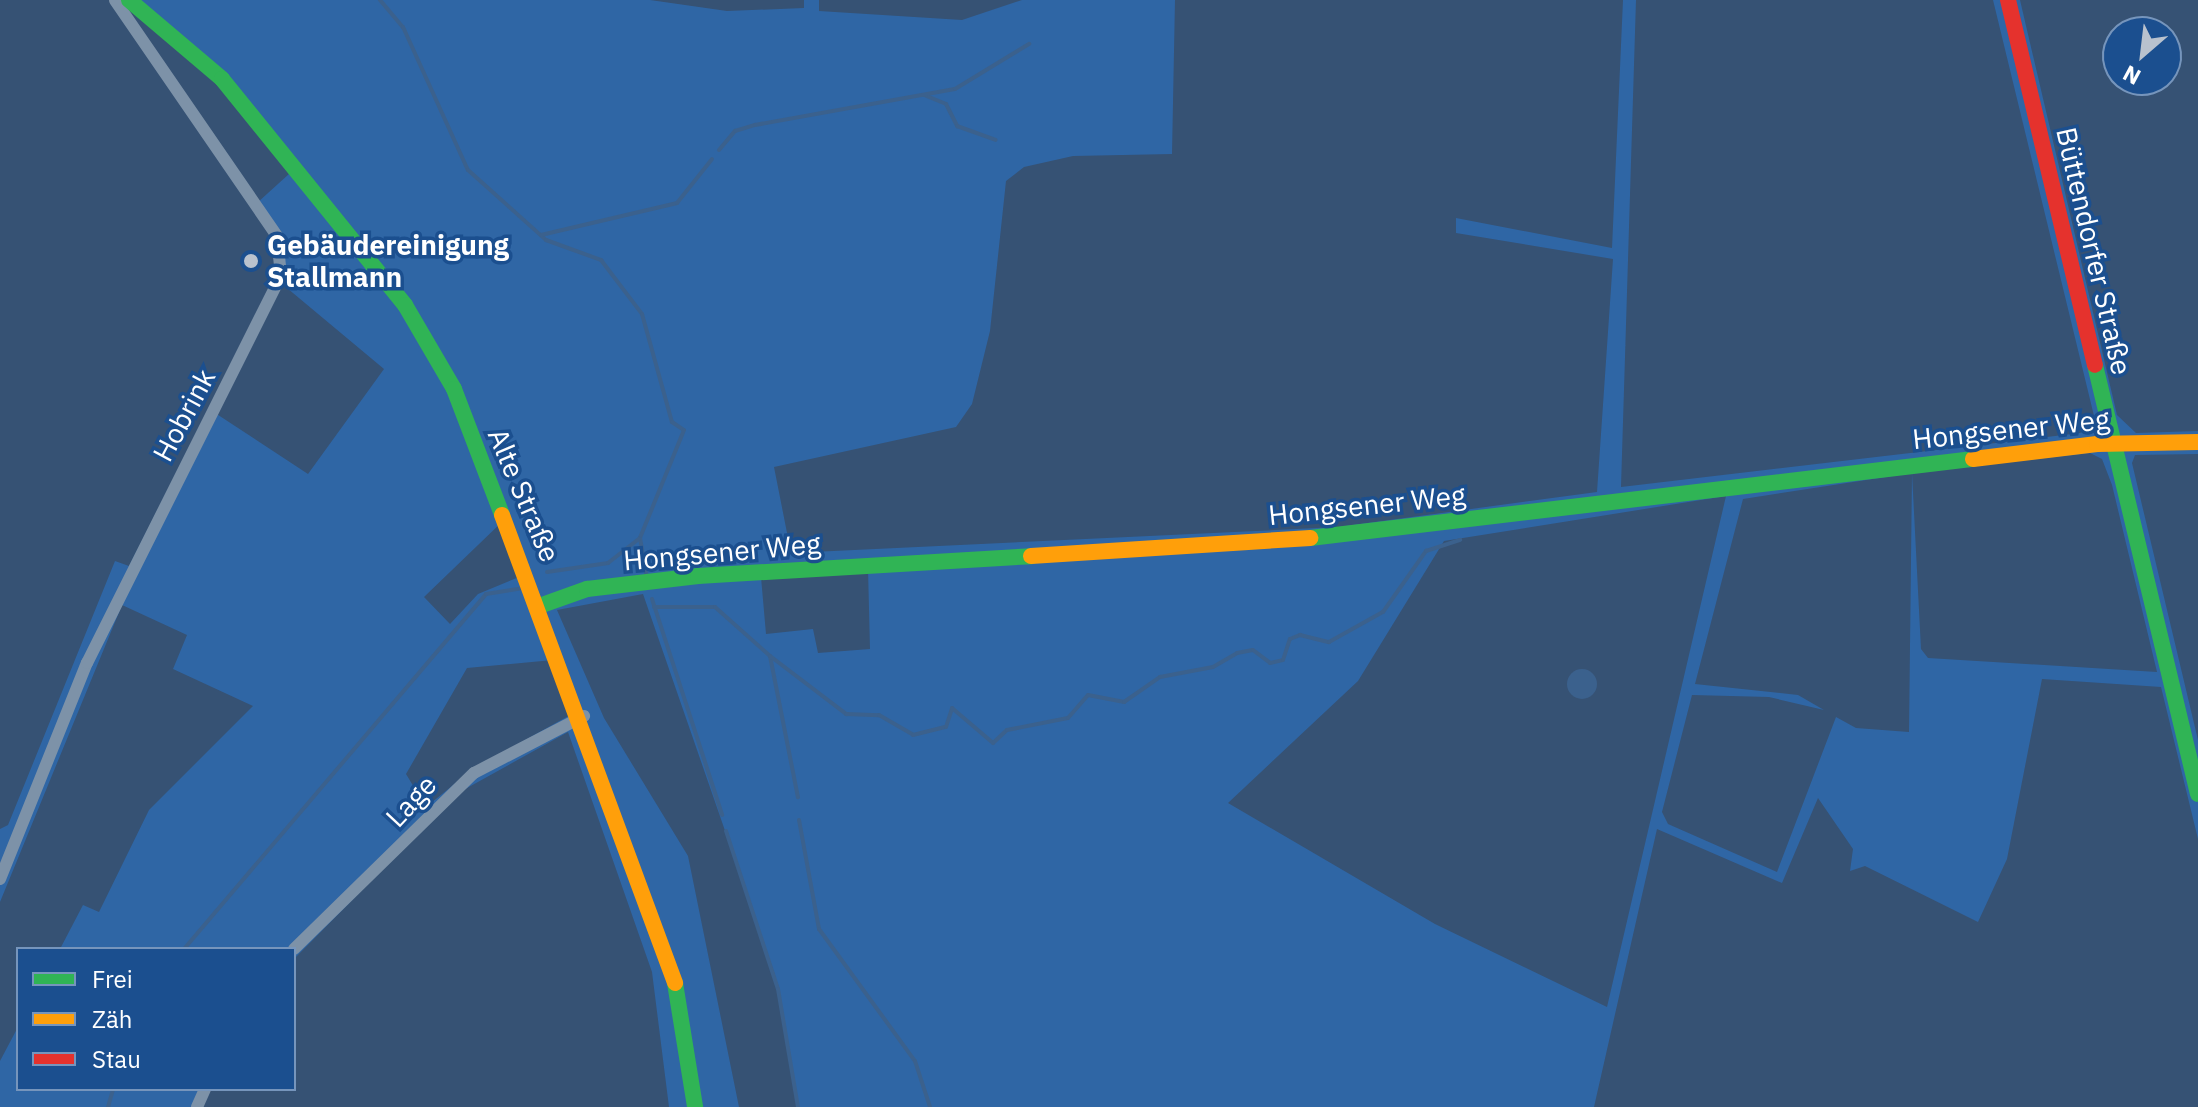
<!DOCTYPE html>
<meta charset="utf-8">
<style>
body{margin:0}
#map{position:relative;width:2198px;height:1107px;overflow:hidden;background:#365274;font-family:"IBM Plex Sans",sans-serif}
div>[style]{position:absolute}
.green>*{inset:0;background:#2f66a5}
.water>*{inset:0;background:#3b618d}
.round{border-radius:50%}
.stream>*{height:4px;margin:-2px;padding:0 2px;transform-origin:2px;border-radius:2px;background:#3b618d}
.street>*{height:12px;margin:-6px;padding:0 6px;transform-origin:6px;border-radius:6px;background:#7d92a8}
.fast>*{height:16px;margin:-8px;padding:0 8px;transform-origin:8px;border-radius:8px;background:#30b455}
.slow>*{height:16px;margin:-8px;padding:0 8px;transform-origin:8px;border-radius:8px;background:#ff9f0a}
.jam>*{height:16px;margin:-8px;padding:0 8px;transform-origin:8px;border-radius:8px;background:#e5322d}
.dots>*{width:22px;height:22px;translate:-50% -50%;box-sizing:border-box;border:4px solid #1b4f8f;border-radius:50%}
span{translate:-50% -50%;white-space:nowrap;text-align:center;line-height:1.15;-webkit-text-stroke:7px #1b4f8f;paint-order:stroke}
.poi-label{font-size:28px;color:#fff;font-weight:700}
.left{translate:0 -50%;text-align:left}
.street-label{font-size:28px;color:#fff}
.legend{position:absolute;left:16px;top:947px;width:280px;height:144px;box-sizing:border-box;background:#1b4f8f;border:2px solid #7695bc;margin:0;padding:10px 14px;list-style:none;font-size:24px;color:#fff}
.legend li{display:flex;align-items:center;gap:16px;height:40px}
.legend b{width:40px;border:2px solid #7695bc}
.north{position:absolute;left:2102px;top:16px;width:80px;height:80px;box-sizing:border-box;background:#1b4f8f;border:2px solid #7695bc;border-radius:50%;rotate:208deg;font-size:22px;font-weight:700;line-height:32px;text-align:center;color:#fff}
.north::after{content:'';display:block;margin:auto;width:28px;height:36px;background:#b9c2ce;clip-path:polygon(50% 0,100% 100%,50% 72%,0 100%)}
</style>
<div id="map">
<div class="green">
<div style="clip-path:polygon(evenodd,136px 0,650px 0,727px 11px,804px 8px,804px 0,819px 0,819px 11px,962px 20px,1022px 0,1175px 0,1172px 154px,1073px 156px,1024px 167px,1006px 181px,990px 331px,972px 404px,956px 427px,774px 467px,791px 553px,1338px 527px,1597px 492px,1613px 259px,1456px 233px,1456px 218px,1612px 248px,1623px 0,1636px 0,1621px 487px,2080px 433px,2095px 420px,1993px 0,2020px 0,2117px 415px,2136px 433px,2198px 431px,2198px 454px,2135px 455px,2132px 463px,2198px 740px,2198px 839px,2161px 687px,2042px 679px,2007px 859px,1978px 922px,1865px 866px,1850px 871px,1853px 849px,1818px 798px,1782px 883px,1657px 829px,1594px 1107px,797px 1107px,775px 975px,643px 594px,557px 610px,604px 718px,688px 856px,739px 1107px,669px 1107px,652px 972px,568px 732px,458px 793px,294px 959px,294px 949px,60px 949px,83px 905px,99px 912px,149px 810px,253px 706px,173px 669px,187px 635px,122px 605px,0 902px,0 829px,8px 825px,115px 561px,129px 566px,209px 409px,308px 474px,384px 369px,275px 278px,278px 250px,257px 203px,300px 164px,136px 0,2090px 453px,2102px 459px,2112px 485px,2157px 672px,1928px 658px,1921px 649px,1912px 473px,2090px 453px,136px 0,1912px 473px,1909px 732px,1856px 728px,1836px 717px,1777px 872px,1668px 824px,1662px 812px,1692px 695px,1769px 697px,1824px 710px,1798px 695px,1695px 684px,1743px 499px,1912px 473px,136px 0,1726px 496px,1607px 1007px,1435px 924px,1228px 803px,1358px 681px,1444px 541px,1726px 496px,136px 0,504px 520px,524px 575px,478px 594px,450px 624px,424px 597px,504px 520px,136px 0,868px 569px,870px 649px,818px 653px,813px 629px,766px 634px,761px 577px,868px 569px,136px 0,553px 660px,572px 714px,473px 769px,426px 807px,406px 774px,467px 668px,553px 660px)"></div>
<div style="clip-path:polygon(18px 1027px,18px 1089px,210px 1089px,203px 1107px,0 1107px,0 1061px)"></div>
</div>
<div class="water">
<div class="round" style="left:1567px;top:669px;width:30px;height:30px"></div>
</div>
<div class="stream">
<div style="left:380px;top:0;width:35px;rotate:50deg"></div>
<div style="left:403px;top:27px;width:157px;rotate:65.6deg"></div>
<div style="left:468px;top:170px;width:105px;rotate:41.9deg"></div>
<div style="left:546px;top:240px;width:59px;rotate:20deg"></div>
<div style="left:601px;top:260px;width:68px;rotate:52.8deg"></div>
<div style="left:642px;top:314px;width:112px;rotate:74.5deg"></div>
<div style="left:672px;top:422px;width:14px;rotate:34deg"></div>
<div style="left:684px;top:430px;width:117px;rotate:112.2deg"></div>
<div style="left:640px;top:538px;width:39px;rotate:80deg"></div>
<div style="left:924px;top:95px;width:24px;rotate:22deg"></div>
<div style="left:946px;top:104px;width:25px;rotate:63deg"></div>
<div style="left:957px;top:126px;width:41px;rotate:19.7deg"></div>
<div style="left:719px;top:150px;width:25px;rotate:-50deg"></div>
<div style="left:735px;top:131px;width:21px;rotate:-17deg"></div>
<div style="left:755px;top:125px;width:203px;rotate:-10.2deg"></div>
<div style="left:955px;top:89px;width:87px;rotate:-31.3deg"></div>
<div style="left:541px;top:235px;width:140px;rotate:-13.2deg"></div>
<div style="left:677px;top:203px;width:56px;rotate:-51.5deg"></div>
<div style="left:547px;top:572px;width:62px;rotate:-8.4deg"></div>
<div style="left:608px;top:563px;width:39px;rotate:-38deg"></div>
<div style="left:652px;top:599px;width:227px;rotate:72deg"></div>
<div style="left:654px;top:607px;width:61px"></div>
<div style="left:715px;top:607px;width:74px;rotate:41.7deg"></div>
<div style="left:770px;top:656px;width:144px;rotate:78.8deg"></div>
<div style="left:770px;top:656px;width:96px;rotate:37.3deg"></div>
<div style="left:846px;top:714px;width:33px;rotate:2deg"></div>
<div style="left:879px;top:715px;width:39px;rotate:30deg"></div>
<div style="left:913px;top:735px;width:34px;rotate:-14deg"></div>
<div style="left:946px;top:727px;width:20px;rotate:-72deg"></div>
<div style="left:952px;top:708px;width:54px;rotate:40.5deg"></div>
<div style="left:993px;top:743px;width:19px;rotate:-43deg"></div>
<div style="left:1007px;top:730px;width:62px;rotate:-11.1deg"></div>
<div style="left:1068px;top:718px;width:30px;rotate:-49deg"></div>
<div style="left:1088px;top:695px;width:37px;rotate:11deg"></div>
<div style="left:1124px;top:702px;width:44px;rotate:-34.8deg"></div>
<div style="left:1160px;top:677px;width:54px;rotate:-10.7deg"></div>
<div style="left:1213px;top:667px;width:28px;rotate:-30deg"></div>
<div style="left:1237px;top:653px;width:16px;rotate:-11deg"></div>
<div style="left:1253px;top:650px;width:21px;rotate:37deg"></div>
<div style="left:1270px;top:663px;width:13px;rotate:-13deg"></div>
<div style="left:1283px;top:660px;width:22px;rotate:-72deg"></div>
<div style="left:1290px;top:639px;width:11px;rotate:-22deg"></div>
<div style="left:1300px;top:635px;width:30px;rotate:14deg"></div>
<div style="left:1329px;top:642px;width:62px;rotate:-29.1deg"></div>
<div style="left:1383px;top:612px;width:75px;rotate:-54.8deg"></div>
<div style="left:1426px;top:551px;width:36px;rotate:-18deg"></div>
<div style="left:799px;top:820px;width:111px;rotate:79.6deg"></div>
<div style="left:819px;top:929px;width:163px;rotate:54deg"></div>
<div style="left:915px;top:1061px;width:48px;rotate:71.9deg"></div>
<div style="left:726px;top:831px;width:166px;rotate:71.8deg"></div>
<div style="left:778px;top:989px;width:120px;rotate:80.4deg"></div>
<div style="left:184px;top:949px;width:466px;rotate:-49.6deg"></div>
<div style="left:486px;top:594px;width:36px;rotate:-9deg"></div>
<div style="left:108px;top:1107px;width:19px;rotate:-74deg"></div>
</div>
<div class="street">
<div style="left:0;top:879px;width:233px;rotate:-68.1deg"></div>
<div style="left:87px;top:663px;width:433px;rotate:-63.4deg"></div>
<div style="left:281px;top:276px;width:40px;rotate:-95.7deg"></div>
<div style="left:277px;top:236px;width:286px;rotate:-124.5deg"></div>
<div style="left:294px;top:949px;width:252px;rotate:-44.4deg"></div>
<div style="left:474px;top:773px;width:124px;rotate:-27.4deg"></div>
<div style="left:197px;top:1107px;width:20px;rotate:-66deg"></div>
</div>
<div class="fast">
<div style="left:129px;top:0;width:122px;rotate:40.3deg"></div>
<div style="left:222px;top:79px;width:291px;rotate:51deg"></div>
<div style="left:405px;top:305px;width:97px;rotate:59.7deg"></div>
<div style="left:454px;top:389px;width:135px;rotate:69.1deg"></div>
<div style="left:2095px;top:365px;width:441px;rotate:76.5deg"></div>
<div style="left:1310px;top:538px;width:668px;rotate:-6.8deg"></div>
<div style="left:542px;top:605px;width:48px;rotate:-19.6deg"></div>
<div style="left:587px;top:589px;width:112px;rotate:-6.7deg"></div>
<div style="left:698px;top:576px;width:334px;rotate:-3.4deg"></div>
<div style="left:675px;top:983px;width:126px;rotate:80.8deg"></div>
</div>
<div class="slow">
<div style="left:1973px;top:459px;width:125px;rotate:-6.9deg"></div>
<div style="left:2097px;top:444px;width:101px;rotate:-1.1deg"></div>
<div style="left:502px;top:515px;width:499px;rotate:69.7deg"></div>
<div style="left:1031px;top:556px;width:280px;rotate:-3.7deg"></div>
</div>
<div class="jam">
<div style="left:2008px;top:0;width:375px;rotate:76.6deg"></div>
</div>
<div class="dots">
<div style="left:251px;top:261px;background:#b9c2ce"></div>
</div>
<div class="poi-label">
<span class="left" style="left:267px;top:261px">Gebäudereinigung<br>Stallmann</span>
</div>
<div class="street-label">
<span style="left:2094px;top:251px;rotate:77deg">Büttendorfer Straße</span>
<span style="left:184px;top:415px;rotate:-62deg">Hobrink</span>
<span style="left:2011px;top:429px;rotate:-6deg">Hongsener Weg</span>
<span style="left:524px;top:495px;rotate:67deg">Alte Straße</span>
<span style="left:1367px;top:505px;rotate:-6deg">Hongsener Weg</span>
<span style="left:722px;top:552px;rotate:-5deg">Hongsener Weg</span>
<span style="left:411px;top:801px;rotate:-47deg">Lage</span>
</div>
<ul class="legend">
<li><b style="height:10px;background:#30b455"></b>Frei</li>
<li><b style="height:10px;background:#ff9f0a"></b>Zäh</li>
<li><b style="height:10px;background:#e5322d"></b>Stau</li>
</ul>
<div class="north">N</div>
</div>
